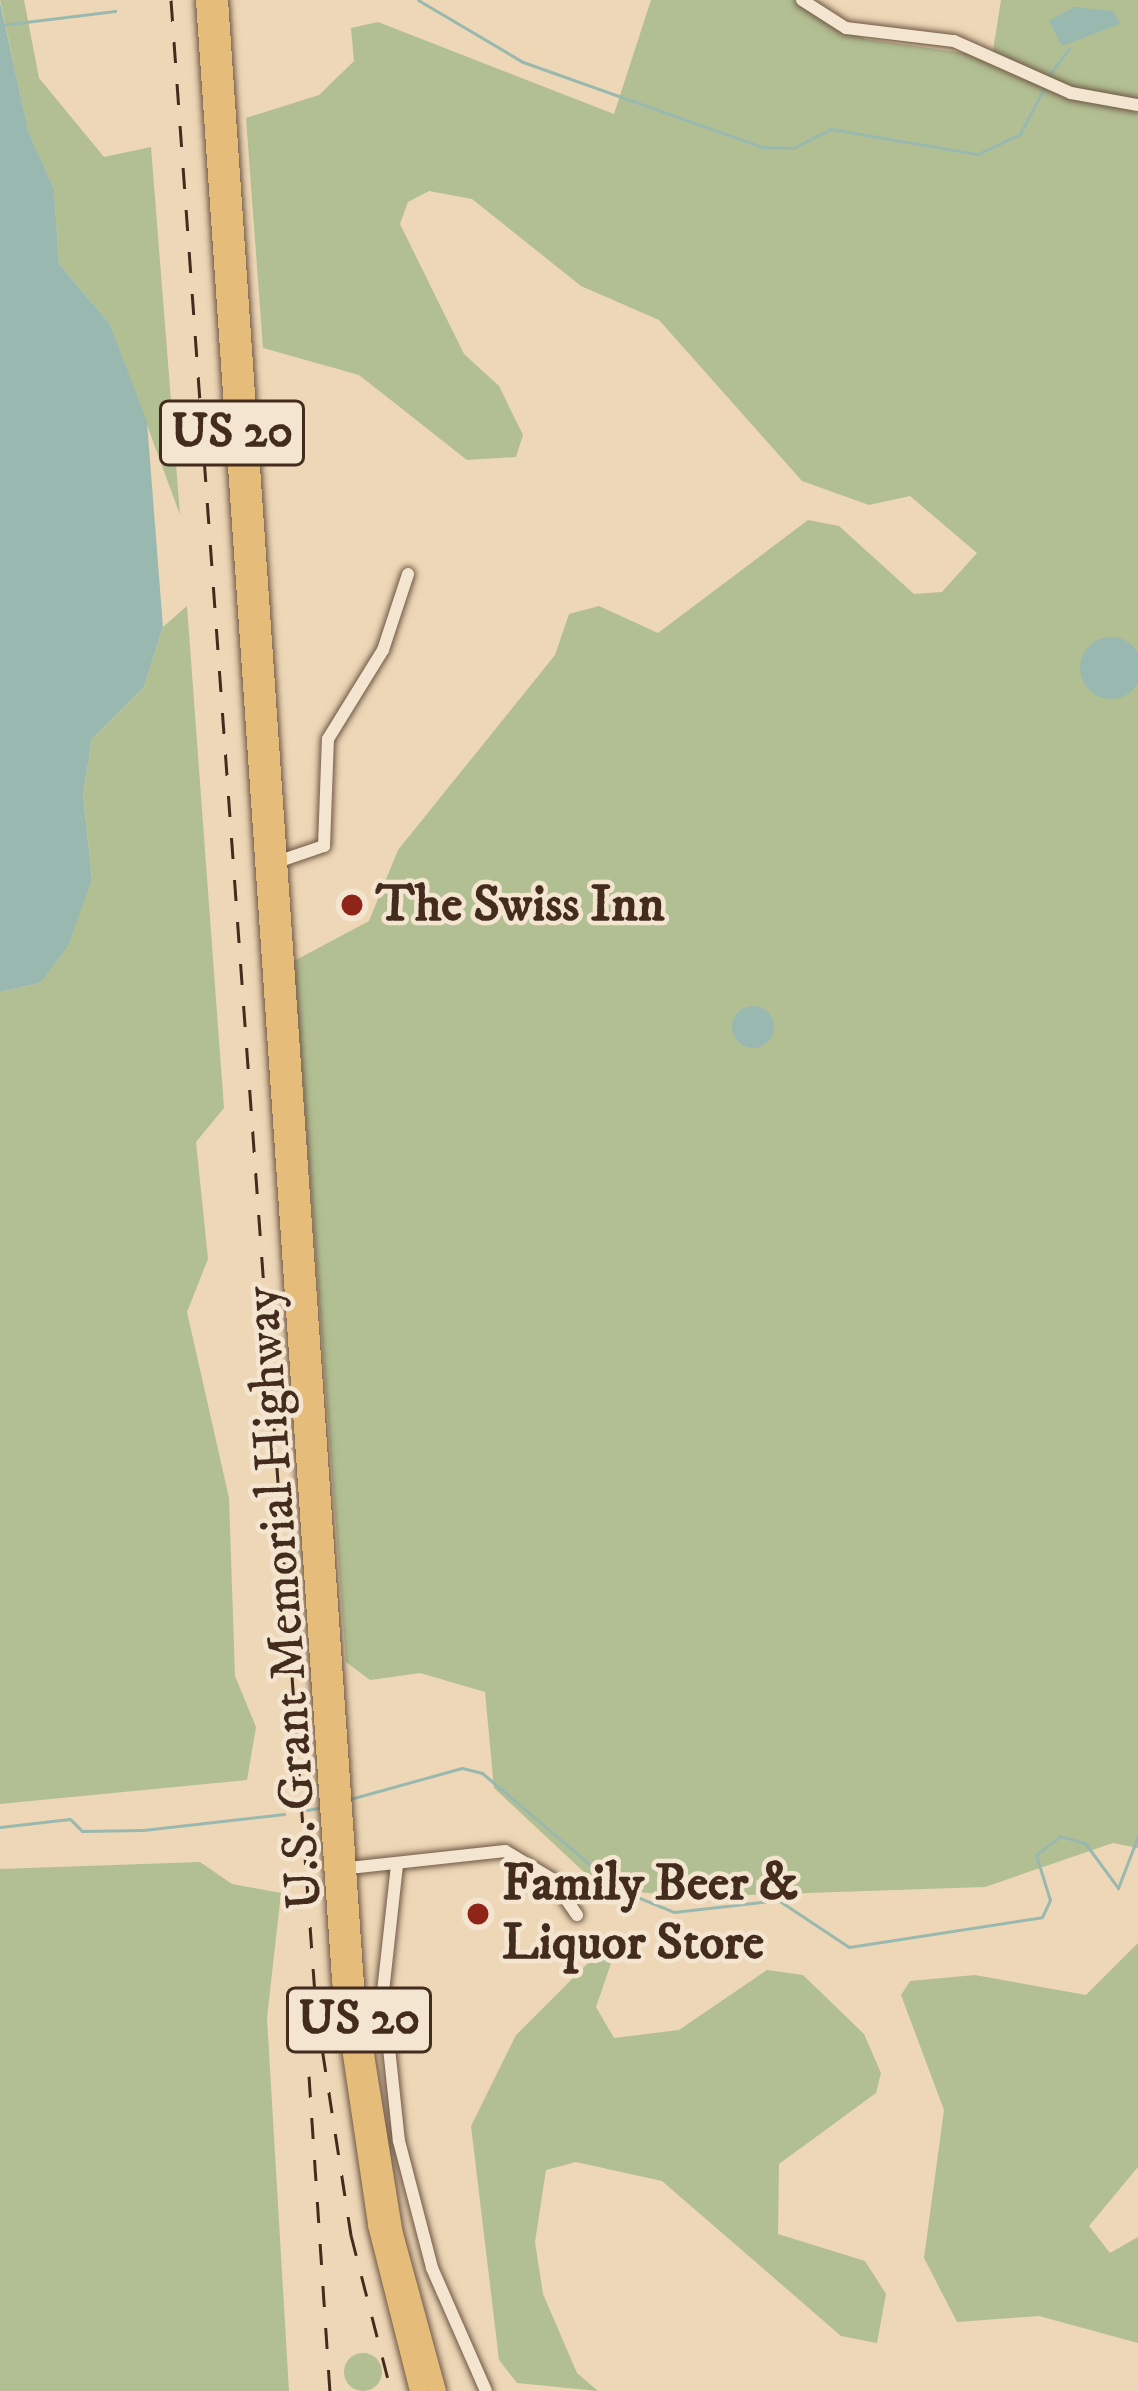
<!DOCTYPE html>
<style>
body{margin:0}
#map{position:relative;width:1138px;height:2391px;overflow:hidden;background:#edd7b6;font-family:"IM FELL DW Pica",serif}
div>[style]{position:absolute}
.green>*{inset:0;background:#b2bf93}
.round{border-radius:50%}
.water>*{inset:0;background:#99b9b0}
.stream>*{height:3px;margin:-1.5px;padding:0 1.5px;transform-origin:1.5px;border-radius:1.5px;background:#99b9b0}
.roads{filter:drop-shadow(0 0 3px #6e5744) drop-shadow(0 0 3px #6e5744)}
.minor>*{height:12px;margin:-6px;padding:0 6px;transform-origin:6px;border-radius:6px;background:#f3e5d0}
.trunk>*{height:18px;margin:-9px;padding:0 9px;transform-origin:9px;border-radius:9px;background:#e6bc7b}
.rail>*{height:3px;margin-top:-1.5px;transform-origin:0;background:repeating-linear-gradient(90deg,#432c1e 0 21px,transparent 0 42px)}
.dots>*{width:33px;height:33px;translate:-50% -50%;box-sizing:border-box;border:6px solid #f3e5d0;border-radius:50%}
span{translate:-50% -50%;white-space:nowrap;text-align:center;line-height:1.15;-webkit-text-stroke:9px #f3e5d0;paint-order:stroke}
.shield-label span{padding:3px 9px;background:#f3e5d0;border:3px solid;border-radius:9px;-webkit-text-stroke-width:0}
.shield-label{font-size:48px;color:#432c1e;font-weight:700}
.poi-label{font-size:51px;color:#432c1e;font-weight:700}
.left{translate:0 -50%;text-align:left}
.street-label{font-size:51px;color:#432c1e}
</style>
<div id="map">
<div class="green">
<div style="clip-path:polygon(0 0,24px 0,39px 78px,104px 157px,151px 147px,180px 515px,110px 324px,59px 264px,54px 189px,29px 135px)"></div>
<div style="clip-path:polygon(651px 0,795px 0,865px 39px,992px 57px,1001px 0,1138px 0,1138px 1848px,1113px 1843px,985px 1887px,686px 1897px,601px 1888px,494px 1788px,485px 1692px,420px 1673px,370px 1680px,346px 1662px,294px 961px,369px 921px,398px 850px,555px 655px,569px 614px,599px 606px,658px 633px,808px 520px,839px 526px,914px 594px,942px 592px,977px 553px,910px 496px,869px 505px,802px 481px,659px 320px,581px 286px,472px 199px,429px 191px,408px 202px,400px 224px,464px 354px,499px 386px,523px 435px,516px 457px,467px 460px,359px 375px,263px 348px,246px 118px,319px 95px,354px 61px,351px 28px,378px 22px,614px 114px)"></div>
<div style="clip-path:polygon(187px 606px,224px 1108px,196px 1142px,208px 1259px,187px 1312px,229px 1498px,235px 1676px,256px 1727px,247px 1780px,0 1804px,0 992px,40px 983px,92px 879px,83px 794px,92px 739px,144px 687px,163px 627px)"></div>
<div style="clip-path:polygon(200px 1862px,232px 1884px,281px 1893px,267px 2018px,289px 2391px,0 2391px,0 1869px)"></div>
<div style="clip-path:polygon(609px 1942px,616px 1949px,596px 2007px,614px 2038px,679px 2030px,767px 1970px,803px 1975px,864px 2034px,881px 2073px,876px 2093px,779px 2164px,778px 2234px,865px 2261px,886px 2294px,877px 2343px,841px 2336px,662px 2181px,576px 2162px,546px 2170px,535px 2242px,543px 2294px,577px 2373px,598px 2391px,517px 2383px,499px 2360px,471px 2126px,516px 2035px)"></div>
<div style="clip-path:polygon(1138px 1943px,1138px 2167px,1089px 2226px,1110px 2253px,1138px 2237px,1138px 2343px,1039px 2316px,957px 2322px,924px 2258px,944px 2110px,901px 1995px,910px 1981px,975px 1975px,1086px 1995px)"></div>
<div class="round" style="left:344px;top:2353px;width:38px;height:38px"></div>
</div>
<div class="water">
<div style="clip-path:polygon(0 2px,29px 134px,54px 189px,59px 264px,110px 324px,147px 422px,163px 627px,144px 687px,92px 739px,83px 794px,92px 879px,68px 946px,40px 983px,0 992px)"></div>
<div style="clip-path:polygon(1074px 7px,1114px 11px,1120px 24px,1062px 46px,1049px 21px)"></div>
<div class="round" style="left:1080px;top:637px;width:62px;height:62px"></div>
<div class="round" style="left:732px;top:1006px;width:42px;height:42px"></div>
</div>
<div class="stream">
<div style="left:418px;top:0;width:122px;rotate:30.6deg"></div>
<div style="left:523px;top:62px;width:254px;rotate:19.6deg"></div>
<div style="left:762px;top:147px;width:31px;rotate:2deg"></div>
<div style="left:793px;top:148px;width:42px;rotate:-26.6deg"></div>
<div style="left:831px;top:129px;width:149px;rotate:9.7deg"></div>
<div style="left:978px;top:154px;width:47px;rotate:-25.5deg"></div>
<div style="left:1020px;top:134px;width:56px;rotate:-62.5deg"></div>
<div style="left:1px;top:25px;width:115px;rotate:-7deg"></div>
<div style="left:1049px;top:75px;width:34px;rotate:-53deg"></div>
<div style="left:350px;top:1799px;width:116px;rotate:-15.5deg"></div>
<div style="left:462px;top:1768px;width:21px;rotate:14deg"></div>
<div style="left:482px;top:1773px;width:181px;rotate:40.3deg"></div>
<div style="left:620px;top:1890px;width:58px;rotate:22.2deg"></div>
<div style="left:674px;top:1912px;width:105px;rotate:-6.6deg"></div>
<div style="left:778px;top:1900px;width:85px;rotate:33.5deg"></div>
<div style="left:849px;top:1947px;width:195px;rotate:-8.8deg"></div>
<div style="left:1042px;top:1917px;width:19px;rotate:-65deg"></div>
<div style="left:1050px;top:1900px;width:47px;rotate:-107.3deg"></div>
<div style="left:1036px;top:1855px;width:31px;rotate:-38deg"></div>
<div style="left:1060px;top:1836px;width:26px;rotate:16deg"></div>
<div style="left:1085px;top:1843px;width:56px;rotate:53.7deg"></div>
<div style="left:1118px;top:1888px;width:56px;rotate:-69deg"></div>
<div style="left:307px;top:1810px;width:11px;rotate:-10deg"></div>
<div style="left:0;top:1827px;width:70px;rotate:-6.5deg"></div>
<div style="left:70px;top:1819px;width:17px;rotate:45deg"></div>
<div style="left:82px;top:1831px;width:61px;rotate:-0.9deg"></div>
<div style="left:143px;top:1830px;width:142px;rotate:-6.5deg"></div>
</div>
<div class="roads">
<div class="minor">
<div style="left:802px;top:0;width:52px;rotate:32.5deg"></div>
<div style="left:846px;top:28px;width:109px;rotate:6.9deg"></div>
<div style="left:954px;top:41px;width:128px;rotate:24deg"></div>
<div style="left:1071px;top:93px;width:68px;rotate:10.2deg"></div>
<div style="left:274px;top:863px;width:53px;rotate:-18.8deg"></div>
<div style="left:324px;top:846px;width:107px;rotate:-87.9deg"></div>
<div style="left:328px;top:739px;width:105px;rotate:-58.3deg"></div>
<div style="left:383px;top:650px;width:80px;rotate:-71.8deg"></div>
<div style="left:397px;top:1865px;width:128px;rotate:96.3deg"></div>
<div style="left:383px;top:1992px;width:150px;rotate:83.9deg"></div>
<div style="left:399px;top:2141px;width:131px;rotate:75.4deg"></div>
<div style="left:432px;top:2268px;width:134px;rotate:66.3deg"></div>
<div style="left:340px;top:1869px;width:166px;rotate:-6.2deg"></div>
<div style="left:505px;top:1851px;width:55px;rotate:30.8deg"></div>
<div style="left:552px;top:1879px;width:44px;rotate:55.2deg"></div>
</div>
<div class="trunk">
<div style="left:205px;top:0;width:1985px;rotate:86.07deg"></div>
<div style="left:341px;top:1980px;width:248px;rotate:81.6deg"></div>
<div style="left:377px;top:2225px;width:171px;rotate:75.8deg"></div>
<div style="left:219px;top:0;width:2003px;rotate:86.08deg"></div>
<div style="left:356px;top:1998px;width:239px;rotate:80.9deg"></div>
<div style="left:394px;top:2234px;width:163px;rotate:74.7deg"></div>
</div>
</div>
<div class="rail">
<div style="left:171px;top:0;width:2014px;rotate:85.87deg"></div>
<div style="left:316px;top:2009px;width:229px;rotate:81.2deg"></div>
<div style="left:351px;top:2235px;width:161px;rotate:75.6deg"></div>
<div style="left:309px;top:2076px;width:316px;rotate:86.2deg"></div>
</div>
<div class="dots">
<div style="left:352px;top:905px;background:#8f2418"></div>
<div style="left:478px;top:1914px;background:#8f2418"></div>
</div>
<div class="shield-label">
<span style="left:232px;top:433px">US 20</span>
<span style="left:359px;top:2020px">US 20</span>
</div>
<div class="poi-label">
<span class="left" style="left:376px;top:905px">The Swiss Inn</span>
<span class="left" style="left:502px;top:1914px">Family Beer &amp;<br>Liquor Store</span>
</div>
<div class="street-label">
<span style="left:284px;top:1598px;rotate:-94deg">U.S. Grant Memorial Highway</span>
</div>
</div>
